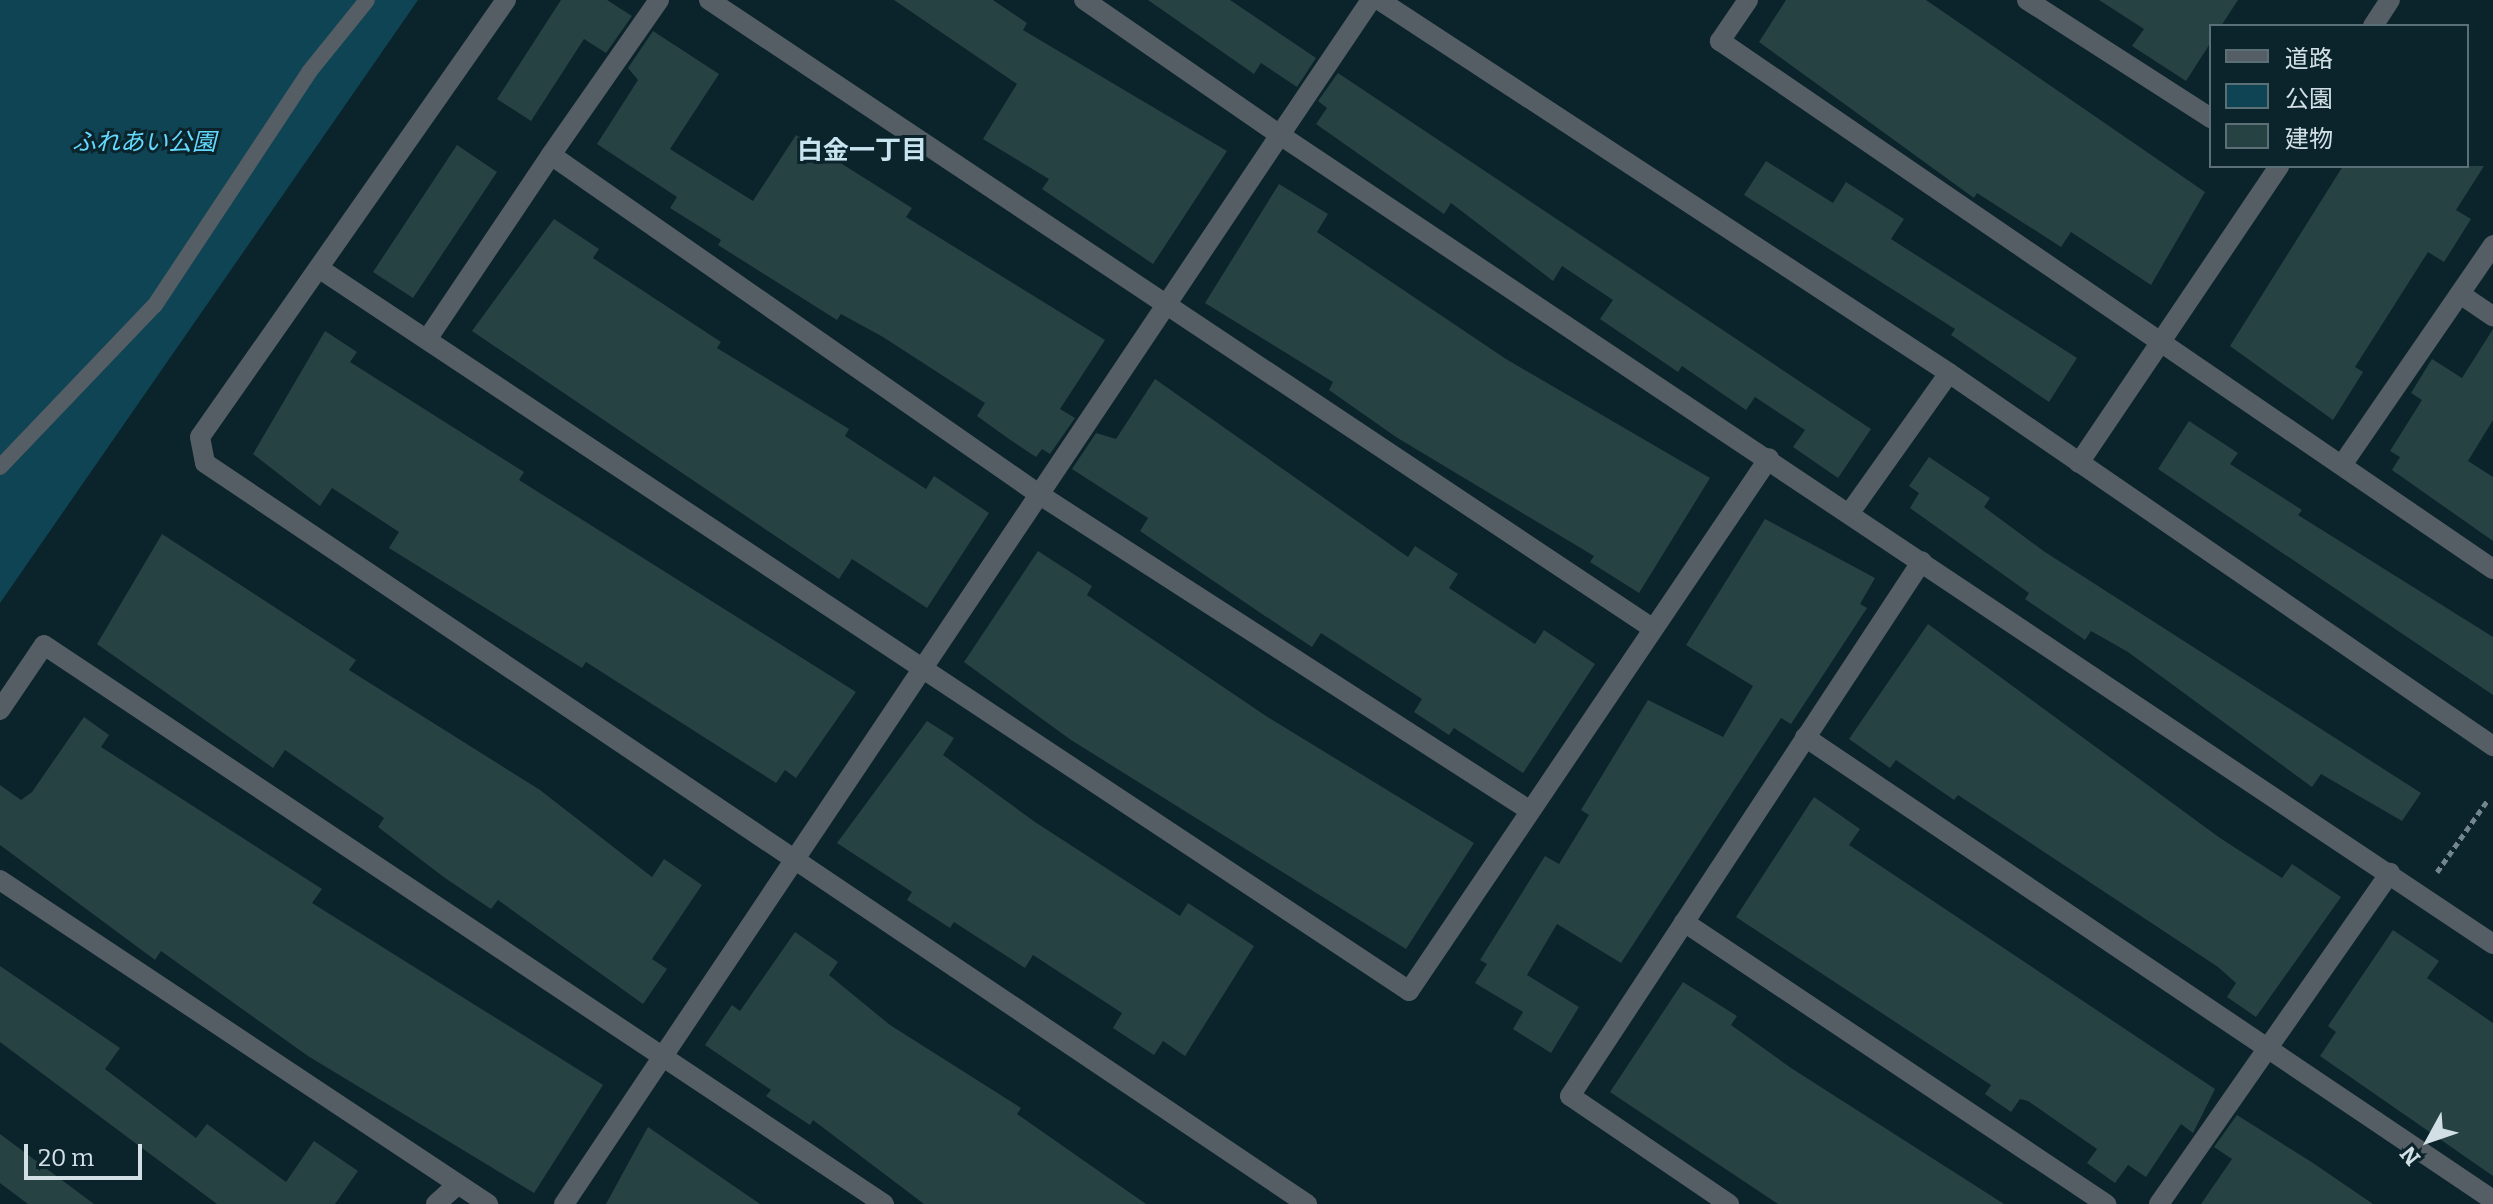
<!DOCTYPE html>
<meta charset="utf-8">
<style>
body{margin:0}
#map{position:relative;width:2493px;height:1204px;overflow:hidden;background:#0b242c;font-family:Bitter,"Noto Sans JP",serif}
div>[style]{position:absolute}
.green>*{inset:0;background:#0f4454}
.building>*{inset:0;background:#264243}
.path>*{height:5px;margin-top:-2.5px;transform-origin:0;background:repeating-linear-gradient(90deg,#73868d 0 6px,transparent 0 10px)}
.service>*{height:16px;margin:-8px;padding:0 8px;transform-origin:8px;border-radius:8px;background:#555e64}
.minor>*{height:20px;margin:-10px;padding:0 10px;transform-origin:10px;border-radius:10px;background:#555e64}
.tertiary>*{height:20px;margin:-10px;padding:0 10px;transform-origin:10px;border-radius:10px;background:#555e64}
span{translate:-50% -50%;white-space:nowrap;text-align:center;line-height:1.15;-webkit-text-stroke:6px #0b242c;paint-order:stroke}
.park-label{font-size:24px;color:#63d9fd;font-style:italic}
.neighbourhood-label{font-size:26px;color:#c7e4ef;font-weight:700}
.legend{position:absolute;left:2209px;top:24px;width:260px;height:144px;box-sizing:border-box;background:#0b242c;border:2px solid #5b6f76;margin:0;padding:10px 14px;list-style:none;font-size:24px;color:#d2e0e6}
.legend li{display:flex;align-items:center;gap:16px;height:40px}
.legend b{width:40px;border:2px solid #5b6f76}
.north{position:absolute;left:2389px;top:1100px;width:80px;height:80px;-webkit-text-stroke:6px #0b242c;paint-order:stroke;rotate:230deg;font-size:22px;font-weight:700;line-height:32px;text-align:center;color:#d2e0e6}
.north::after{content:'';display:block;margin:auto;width:28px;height:36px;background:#d2e0e6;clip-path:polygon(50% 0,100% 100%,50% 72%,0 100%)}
.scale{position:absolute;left:24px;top:1144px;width:118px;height:36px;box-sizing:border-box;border:4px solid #d2e0e6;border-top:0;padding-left:10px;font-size:24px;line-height:28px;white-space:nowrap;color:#d2e0e6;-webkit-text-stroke:6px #0b242c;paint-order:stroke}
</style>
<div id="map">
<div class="green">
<div style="clip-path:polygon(0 0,418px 0,0 603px)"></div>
</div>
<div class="building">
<div style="clip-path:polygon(561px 0,607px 0,632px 16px,606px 53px,584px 39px,531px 121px,497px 99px)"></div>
<div style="clip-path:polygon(894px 0,993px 0,1027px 23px,1023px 30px,1227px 151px,1153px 264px,1042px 189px,1049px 179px,983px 139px,1017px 84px)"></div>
<div style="clip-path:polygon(1148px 0,1230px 0,1316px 58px,1297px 87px,1261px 63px,1254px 74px)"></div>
<div style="clip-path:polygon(1786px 0,1926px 0,2205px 192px,2151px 285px,2071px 232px,2061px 247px,1977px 193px,1974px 198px,1759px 42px)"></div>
<div style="clip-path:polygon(2099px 0,2238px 0,2221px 26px,2211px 26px,2211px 42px,2186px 81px,2132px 46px,2144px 29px)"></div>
<div style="clip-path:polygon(653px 31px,719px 74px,670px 149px,753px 201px,796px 135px,912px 208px,906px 217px,1105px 340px,1060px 409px,1075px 418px,1050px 454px,1042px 449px,1036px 457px,1009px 439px,977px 416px,985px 403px,883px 337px,841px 314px,837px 320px,718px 245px,721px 240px,670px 208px,677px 197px,597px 144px,638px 80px,628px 68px)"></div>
<div style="clip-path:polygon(1338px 73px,1871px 429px,1838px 478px,1793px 447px,1805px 430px,1755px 397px,1746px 410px,1682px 366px,1678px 372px,1600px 319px,1613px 300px,1562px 266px,1553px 281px,1451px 203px,1444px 214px,1316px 124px,1327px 108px,1318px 101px)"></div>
<div style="clip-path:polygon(457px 145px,497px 172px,413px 298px,373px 272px)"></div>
<div style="clip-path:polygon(1766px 161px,1833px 203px,1846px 182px,1904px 219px,1891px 239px,2077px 358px,2049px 402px,1951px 335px,1955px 329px,1744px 195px)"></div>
<div style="clip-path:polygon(2343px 166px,2484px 166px,2456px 210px,2471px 219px,2444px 262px,2428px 252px,2355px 367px,2363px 372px,2333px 420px,2230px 346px)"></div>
<div style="clip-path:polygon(1279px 184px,1328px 214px,1317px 232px,1506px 359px,1710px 478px,1639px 593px,1590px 562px,1594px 556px,1396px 437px,1329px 390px,1333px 382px,1205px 303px)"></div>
<div style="clip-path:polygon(554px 219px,599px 249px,593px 258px,721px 342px,717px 348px,849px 429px,845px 436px,926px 489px,934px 476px,989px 513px,927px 608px,852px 559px,839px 579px,472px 331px)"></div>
<div style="clip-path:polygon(2493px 329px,2493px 420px,2468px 461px,2493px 477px,2493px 541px,2392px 470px,2400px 457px,2390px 451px,2422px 400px,2411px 393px,2432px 359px,2462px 378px)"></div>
<div style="clip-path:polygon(325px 331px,357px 352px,350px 362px,524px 472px,519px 480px,856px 692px,796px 778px,785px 770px,776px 783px,586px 662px,582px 668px,389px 548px,399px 532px,332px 488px,320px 506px,253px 454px)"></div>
<div style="clip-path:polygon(1155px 379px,1408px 557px,1415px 546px,1458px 574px,1449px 588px,1535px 644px,1544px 630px,1595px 664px,1523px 773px,1454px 728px,1449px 735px,1414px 712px,1422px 699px,1321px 633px,1312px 647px,1265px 616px,1140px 531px,1148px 518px,1072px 469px,1096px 433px,1116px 439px)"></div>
<div style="clip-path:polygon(2189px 421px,2238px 453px,2230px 464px,2302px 510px,2298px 515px,2493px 637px,2493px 695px,2158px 469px)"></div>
<div style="clip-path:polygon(1929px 457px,1990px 498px,1984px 507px,2045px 552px,2421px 793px,2402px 821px,2321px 774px,2312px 787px,2128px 652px,2091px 631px,2085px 640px,2025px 599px,2029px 593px,1910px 508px,1919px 493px,1909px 486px)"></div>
<div style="clip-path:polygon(1765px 519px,1875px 578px,1860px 604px,1867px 608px,1791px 724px,1781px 718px,1621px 963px,1557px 924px,1527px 975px,1579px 1007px,1551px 1053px,1513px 1029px,1523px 1012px,1475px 983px,1487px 964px,1480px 960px,1545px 856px,1559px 864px,1589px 815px,1581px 810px,1648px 700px,1723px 737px,1753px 686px,1686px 645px)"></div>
<div style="clip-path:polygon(162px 534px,356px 660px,349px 670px,540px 790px,652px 877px,664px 859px,702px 885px,652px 959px,667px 969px,643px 1004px,498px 900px,491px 909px,445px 878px,378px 827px,384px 818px,285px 750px,273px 768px,97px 644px)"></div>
<div style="clip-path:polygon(1038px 551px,1092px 586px,1087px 595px,1269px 718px,1474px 843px,1406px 949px,1071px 740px,964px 662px)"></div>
<div style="clip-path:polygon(1928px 624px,2220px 838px,2282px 878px,2292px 864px,2341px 897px,2256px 1017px,2227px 997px,2236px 983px,2218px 967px,1958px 795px,1954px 800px,1896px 760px,1890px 768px,1849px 739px)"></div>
<div style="clip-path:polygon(84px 717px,109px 735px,101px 747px,322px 889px,312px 903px,603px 1085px,534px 1193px,308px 1056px,161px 951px,155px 960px,0 845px,0 785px,21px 800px,32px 792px)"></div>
<div style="clip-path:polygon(927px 721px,954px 738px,943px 755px,1035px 822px,1180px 916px,1188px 903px,1254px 946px,1185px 1056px,1163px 1041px,1154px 1055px,1113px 1028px,1122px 1013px,1033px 955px,1025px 968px,954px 922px,950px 928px,907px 900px,912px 892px,837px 843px)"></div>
<div style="clip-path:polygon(1814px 797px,1860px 829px,1849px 845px,2215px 1089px,2193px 1133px,2181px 1124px,2146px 1177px,2128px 1165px,2115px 1183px,2087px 1163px,2097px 1149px,2028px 1101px,2020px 1099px,2011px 1112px,1985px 1094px,1991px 1085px,1736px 917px)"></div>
<div style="clip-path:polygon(2393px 930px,2439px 961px,2427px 978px,2493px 1023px,2493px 1176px,2320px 1056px,2336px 1032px,2328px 1026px)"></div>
<div style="clip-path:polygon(795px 932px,838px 962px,829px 975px,890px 1025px,1021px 1108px,1017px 1114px,1146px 1204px,924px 1204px,813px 1120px,810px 1125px,766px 1096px,771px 1090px,705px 1045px,732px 1005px,740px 1011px)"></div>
<div style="clip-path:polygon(0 966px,120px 1048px,105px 1069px,196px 1138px,207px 1124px,286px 1182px,314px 1141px,358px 1171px,335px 1204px,217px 1204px,0 1042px)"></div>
<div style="clip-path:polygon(1683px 982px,1737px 1016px,1731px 1025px,1791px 1068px,2004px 1204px,1778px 1204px,1610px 1092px)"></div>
<div style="clip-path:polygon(2237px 1115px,2313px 1163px,2373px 1204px,2201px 1204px,2232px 1159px,2214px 1147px)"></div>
<div style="clip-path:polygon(648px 1127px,760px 1204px,606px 1204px)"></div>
<div style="clip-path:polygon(0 1134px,94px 1204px,28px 1204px,0 1183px)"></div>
</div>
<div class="path">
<div style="left:2437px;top:872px;width:87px;rotate:-54.8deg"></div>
</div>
<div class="service">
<div style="left:0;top:467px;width:224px;rotate:-46.3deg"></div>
<div style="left:155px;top:305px;width:279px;rotate:-56.5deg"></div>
<div style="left:309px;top:72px;width:92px;rotate:-51.1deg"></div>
</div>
<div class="minor">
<div style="left:506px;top:0;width:533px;rotate:125deg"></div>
<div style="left:200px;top:437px;width:26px;rotate:79deg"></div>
<div style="left:205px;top:463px;width:1328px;rotate:33.92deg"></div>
<div style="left:659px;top:0;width:189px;rotate:124.9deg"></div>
<div style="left:551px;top:155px;width:596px;rotate:34.81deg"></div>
<div style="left:1040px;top:495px;width:582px;rotate:32.79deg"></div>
<div style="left:709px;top:0;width:1133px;rotate:33.66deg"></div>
<div style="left:1371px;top:0;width:163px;rotate:124deg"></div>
<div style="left:1280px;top:135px;width:1458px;rotate:33.7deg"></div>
<div style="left:1748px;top:0;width:50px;rotate:124.3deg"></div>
<div style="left:1720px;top:41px;width:936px;rotate:34.34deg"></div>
<div style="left:2027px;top:0;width:219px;rotate:32.7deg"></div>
<div style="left:2373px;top:26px;width:31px;rotate:-57deg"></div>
<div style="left:323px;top:271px;width:1303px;rotate:33.54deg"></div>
<div style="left:1409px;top:991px;width:643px;rotate:-55.96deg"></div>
<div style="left:2460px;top:294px;width:40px;rotate:34deg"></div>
<div style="left:428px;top:338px;width:220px;rotate:-56.1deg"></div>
<div style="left:2079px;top:463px;width:358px;rotate:-56deg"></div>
<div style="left:2342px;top:465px;width:267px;rotate:-55.5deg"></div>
<div style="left:1851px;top:511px;width:169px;rotate:-54.6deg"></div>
<div style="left:0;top:710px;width:78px;rotate:-55.9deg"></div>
<div style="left:44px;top:645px;width:1009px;rotate:33.64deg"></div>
<div style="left:1805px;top:737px;width:829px;rotate:33.94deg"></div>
<div style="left:0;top:880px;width:586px;rotate:33.58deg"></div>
<div style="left:1684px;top:922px;width:508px;rotate:33.75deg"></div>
<div style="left:436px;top:1204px;width:28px;rotate:-42deg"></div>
<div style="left:564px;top:1204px;width:1287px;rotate:-56.19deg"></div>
<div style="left:1280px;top:135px;width:238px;rotate:-145.4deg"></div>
<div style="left:1729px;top:1204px;width:192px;rotate:-145.8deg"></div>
<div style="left:1570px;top:1096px;width:640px;rotate:-56.66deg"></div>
<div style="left:2159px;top:1204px;width:404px;rotate:-55.1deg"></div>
</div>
<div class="tertiary">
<div style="left:1379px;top:0;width:681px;rotate:33.2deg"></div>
<div style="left:1949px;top:373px;width:660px;rotate:34.44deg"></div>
</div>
<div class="park-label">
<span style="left:144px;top:143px">ふれあい公園</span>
</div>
<div class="neighbourhood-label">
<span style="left:862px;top:151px">白金一丁目</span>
</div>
<ul class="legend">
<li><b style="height:10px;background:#555e64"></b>道路</li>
<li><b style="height:22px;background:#0f4454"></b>公園</li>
<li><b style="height:22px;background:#264243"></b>建物</li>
</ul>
<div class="north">N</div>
<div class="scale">20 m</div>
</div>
